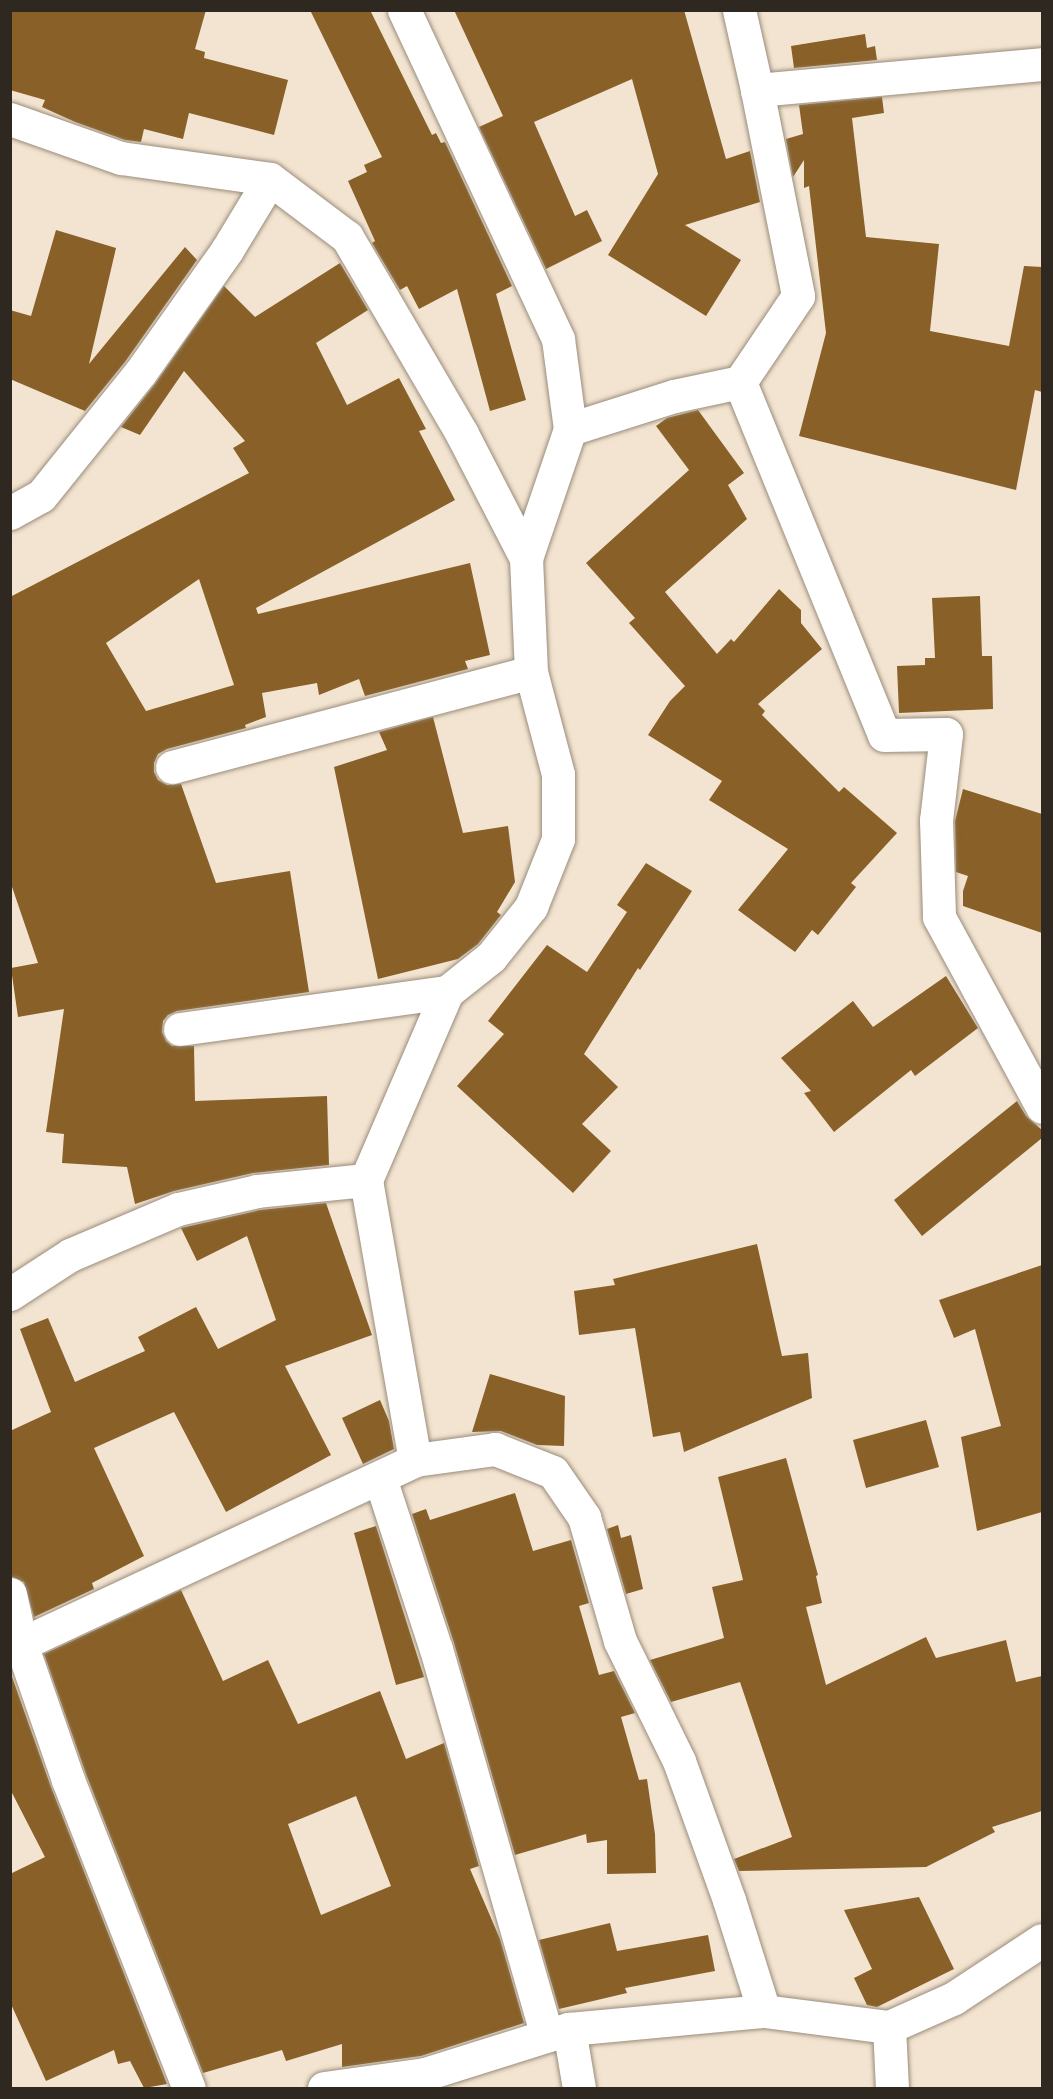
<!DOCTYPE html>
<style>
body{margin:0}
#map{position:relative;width:1053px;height:2099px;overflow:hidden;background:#f3e4d1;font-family:Montserrat,sans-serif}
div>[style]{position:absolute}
.building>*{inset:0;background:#886028}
.roads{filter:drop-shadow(0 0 2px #9a8c7b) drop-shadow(0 0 2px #9a8c7b)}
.minor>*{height:33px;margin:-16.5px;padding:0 16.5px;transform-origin:16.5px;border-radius:16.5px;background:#fff}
span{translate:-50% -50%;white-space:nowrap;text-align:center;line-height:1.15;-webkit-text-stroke:6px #fff;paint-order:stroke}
.frame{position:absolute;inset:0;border:12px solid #2e2821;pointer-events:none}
</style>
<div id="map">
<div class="building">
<div style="clip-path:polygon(10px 10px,206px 10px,195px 49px,205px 52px,204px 58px,288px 80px,274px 135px,189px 113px,183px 139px,144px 129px,141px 142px,125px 140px,75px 122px,42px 107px,45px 100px,10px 90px)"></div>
<div style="clip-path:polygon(310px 10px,370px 10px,432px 135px,436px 133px,441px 143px,445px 142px,512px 286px,496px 294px,526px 400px,490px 411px,457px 289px,419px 309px,407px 286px,400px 290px,372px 243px,375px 241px,348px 181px,367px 172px,364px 165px,382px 157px)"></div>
<div style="clip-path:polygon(454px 10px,684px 10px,726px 159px,750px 151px,760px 202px,685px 225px,741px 260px,706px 316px,608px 255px,658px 174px,632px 79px,534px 122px,575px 216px,587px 210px,602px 241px,546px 269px,479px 127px,503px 116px)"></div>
<div style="clip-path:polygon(865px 34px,867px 48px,875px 46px,877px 60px,794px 68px,791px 46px)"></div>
<div style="clip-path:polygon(882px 97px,884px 113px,852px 118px,866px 237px,939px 244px,930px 331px,1009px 346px,1024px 266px,1042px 267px,1042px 392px,1035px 390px,1016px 490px,799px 436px,826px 333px,809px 186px,804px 188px,804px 160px,793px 177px,786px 139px,803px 134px,799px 105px)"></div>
<div style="clip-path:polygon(56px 230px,116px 248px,89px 364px,185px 247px,197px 260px,125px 362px,85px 411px,10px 379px,10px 310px,31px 316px)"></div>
<div style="clip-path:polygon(evenodd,340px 263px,368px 310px,316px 343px,347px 405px,399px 378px,426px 429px,419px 431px,455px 500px,256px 608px,258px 614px,470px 563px,490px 655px,465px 661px,468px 669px,365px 696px,359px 679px,319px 695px,317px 683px,262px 693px,266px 717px,245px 725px,246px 728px,167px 749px,158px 754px,154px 763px,154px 772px,158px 780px,167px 785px,181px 784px,216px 883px,290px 871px,309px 992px,177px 1011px,168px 1015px,163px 1021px,162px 1032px,166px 1041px,172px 1046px,194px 1046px,195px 1101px,327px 1096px,329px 1165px,253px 1173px,174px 1191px,135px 1204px,127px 1167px,62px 1163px,64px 1134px,46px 1132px,64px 1009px,18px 1017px,11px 968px,38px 963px,10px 881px,10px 597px,249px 473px,233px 448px,245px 441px,184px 371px,140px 435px,121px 427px,155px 384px,224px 286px,255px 317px,340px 263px,199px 579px,234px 685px,146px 711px,106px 643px,199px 579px)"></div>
<div style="clip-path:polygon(698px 410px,744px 473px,728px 485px,747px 519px,665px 592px,717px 654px,731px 639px,734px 642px,779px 589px,801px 610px,801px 623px,822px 649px,758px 704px,765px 711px,762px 715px,839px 792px,844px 787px,897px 833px,851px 883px,856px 887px,818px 935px,812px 930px,795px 952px,738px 910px,788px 849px,709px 800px,722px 781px,648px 735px,670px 701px,685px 686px,629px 623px,635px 618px,586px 563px,689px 470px,656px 426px,667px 418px)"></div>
<div style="clip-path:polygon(980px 596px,982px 656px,992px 656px,993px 709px,899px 713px,897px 666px,925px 665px,925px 658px,935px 658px,932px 598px)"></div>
<div style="clip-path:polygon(433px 717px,463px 833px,508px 826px,515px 882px,497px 912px,501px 915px,478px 944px,458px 959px,378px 979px,334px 767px,387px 750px,379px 732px)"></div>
<div style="clip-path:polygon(963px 789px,1042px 814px,1042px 933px,963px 906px,963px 891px,968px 876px,956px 872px,955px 821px)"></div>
<div style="clip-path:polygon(646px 863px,692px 891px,640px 970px,638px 968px,584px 1054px,618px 1087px,582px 1124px,611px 1151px,573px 1193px,457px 1086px,504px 1034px,488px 1021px,547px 945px,587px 972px,627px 912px,617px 905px)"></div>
<div style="clip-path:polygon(946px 976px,978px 1028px,915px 1076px,911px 1070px,834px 1132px,804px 1093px,811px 1091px,781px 1058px,853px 1001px,873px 1027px)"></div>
<div style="clip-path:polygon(1017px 1101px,1026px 1116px,1042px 1130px,1042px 1138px,922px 1236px,894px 1200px)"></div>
<div style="clip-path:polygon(326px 1203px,372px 1335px,285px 1366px,331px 1455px,226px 1512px,174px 1412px,94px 1448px,144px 1556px,92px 1583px,94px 1589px,34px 1617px,24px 1582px,10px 1576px,10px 1431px,51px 1412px,20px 1329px,48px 1318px,75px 1382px,145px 1351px,138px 1337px,196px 1307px,218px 1349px,276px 1320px,247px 1236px,197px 1261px,181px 1228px,260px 1210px)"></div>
<div style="clip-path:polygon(757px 1244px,782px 1356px,808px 1353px,812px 1398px,684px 1452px,680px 1432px,653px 1437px,635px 1328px,579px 1335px,574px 1291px,615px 1285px,613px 1279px)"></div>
<div style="clip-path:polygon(1042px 1265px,1042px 1512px,977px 1531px,961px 1437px,1001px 1426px,975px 1329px,954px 1338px,939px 1300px)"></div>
<div style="clip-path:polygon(490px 1374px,565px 1396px,564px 1446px,537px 1445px,501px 1431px,472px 1432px)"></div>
<div style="clip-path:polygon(380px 1400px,389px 1421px,394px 1449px,363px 1464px,342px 1418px)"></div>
<div style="clip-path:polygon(926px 1420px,939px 1467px,866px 1488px,853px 1440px)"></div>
<div style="clip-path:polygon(786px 1458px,818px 1575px,816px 1576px,822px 1603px,806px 1607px,826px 1685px,926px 1637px,936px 1658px,1006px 1640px,1016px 1682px,1042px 1676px,1042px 1811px,992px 1827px,995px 1832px,926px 1867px,739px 1871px,734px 1859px,792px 1837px,740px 1682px,671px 1702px,650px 1660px,724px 1638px,712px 1587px,743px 1580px,718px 1477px)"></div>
<div style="clip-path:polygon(515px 1493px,533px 1551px,571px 1540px,589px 1603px,579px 1606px,599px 1675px,614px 1671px,635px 1713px,621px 1717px,639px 1780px,647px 1779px,655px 1834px,656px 1873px,607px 1874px,607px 1840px,587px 1843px,586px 1834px,515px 1855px,454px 1643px,412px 1514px,426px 1509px,430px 1520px)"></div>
<div style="clip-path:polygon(618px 1525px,621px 1538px,631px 1535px,643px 1589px,626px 1594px,607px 1529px)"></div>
<div style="clip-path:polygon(376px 1526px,424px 1677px,396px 1685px,354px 1533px)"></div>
<div style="clip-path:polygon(evenodd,181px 1590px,223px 1681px,268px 1660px,298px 1724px,380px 1691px,406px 1759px,444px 1743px,479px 1866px,470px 1869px,500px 1939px,524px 2023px,421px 2056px,342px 2067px,342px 2044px,286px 2061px,282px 2050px,203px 2073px,86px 1774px,44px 1654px,181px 1590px,356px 1796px,391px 1886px,321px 1915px,288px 1824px,356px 1796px)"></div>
<div style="clip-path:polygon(10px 1671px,51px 1787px,167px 2084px,144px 2088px,130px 2061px,118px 2064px,114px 2050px,46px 2081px,10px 2002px,10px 1874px,45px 1857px,10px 1789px)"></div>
<div style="clip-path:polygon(919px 1897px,954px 1969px,877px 2007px,867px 2005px,854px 1978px,872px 1969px,844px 1910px)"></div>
<div style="clip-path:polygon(610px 1923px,617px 1951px,708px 1935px,715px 1971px,625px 1988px,627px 1993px,559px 2009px,539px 1940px)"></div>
</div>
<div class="roads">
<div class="minor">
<div style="left:404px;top:10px;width:363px;rotate:64.9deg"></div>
<div style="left:558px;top:339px;width:91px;rotate:82.4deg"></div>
<div style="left:570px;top:429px;width:136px;rotate:108.8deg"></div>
<div style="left:526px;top:558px;width:114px;rotate:87.5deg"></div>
<div style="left:531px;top:672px;width:106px;rotate:75.2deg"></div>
<div style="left:558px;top:774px;width:65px;rotate:90deg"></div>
<div style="left:558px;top:839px;width:73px;rotate:111.7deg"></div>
<div style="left:531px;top:907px;width:64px;rotate:128.7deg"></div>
<div style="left:491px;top:957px;width:56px;rotate:141.5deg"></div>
<div style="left:447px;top:992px;width:205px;rotate:113.3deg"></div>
<div style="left:366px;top:1180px;width:284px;rotate:80.1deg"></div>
<div style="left:739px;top:10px;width:82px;rotate:77.3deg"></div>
<div style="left:757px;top:90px;width:210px;rotate:78.7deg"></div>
<div style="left:798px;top:296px;width:104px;rotate:124deg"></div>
<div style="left:740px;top:382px;width:381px;rotate:67.8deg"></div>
<div style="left:884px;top:735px;width:62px;rotate:-0.9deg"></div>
<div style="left:946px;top:734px;width:87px;rotate:96.6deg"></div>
<div style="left:936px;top:820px;width:97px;rotate:88.2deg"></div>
<div style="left:939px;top:917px;width:216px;rotate:61.5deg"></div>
<div style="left:757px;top:90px;width:286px;rotate:-5.2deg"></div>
<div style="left:10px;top:119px;width:118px;rotate:19.4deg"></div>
<div style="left:121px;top:158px;width:150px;rotate:8deg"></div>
<div style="left:270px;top:179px;width:96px;rotate:37deg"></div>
<div style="left:347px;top:237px;width:228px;rotate:59.7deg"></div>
<div style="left:462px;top:434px;width:140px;rotate:62.7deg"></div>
<div style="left:570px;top:429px;width:109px;rotate:-17.6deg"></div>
<div style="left:674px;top:396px;width:67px;rotate:-12deg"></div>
<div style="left:10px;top:513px;width:35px;rotate:-29deg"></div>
<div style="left:41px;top:496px;width:158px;rotate:-51.2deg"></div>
<div style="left:140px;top:373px;width:151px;rotate:-54.7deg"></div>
<div style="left:227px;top:250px;width:83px;rotate:-58.8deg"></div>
<div style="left:172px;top:767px;width:371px;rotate:-14.8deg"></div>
<div style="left:180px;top:1029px;width:270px;rotate:-7.9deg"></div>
<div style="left:10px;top:1294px;width:72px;rotate:-33deg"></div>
<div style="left:70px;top:1255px;width:117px;rotate:-23.1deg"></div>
<div style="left:178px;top:1209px;width:81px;rotate:-12.8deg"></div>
<div style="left:257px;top:1191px;width:110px;rotate:-5.8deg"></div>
<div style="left:380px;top:1478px;width:180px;rotate:71.9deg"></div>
<div style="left:436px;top:1649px;width:402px;rotate:74deg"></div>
<div style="left:10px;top:1594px;width:51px;rotate:77.6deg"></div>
<div style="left:21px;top:1644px;width:144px;rotate:70.9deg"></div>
<div style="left:68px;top:1780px;width:331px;rotate:68.6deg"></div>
<div style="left:21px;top:1644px;width:435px;rotate:-25deg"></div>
<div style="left:415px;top:1460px;width:81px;rotate:-7.8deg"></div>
<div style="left:495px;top:1449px;width:62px;rotate:21.6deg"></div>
<div style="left:553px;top:1472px;width:55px;rotate:55.4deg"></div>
<div style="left:584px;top:1517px;width:129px;rotate:73.8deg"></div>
<div style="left:620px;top:1641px;width:134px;rotate:63.8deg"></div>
<div style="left:679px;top:1761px;width:148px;rotate:70.2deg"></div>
<div style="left:729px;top:1900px;width:116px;rotate:72.5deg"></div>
<div style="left:889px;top:2027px;width:61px;rotate:87.2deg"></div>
<div style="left:569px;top:2029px;width:60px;rotate:80.4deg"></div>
<div style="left:324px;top:2088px;width:102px;rotate:-7.9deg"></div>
<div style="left:425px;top:2074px;width:151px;rotate:-17.4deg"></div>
<div style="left:569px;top:2029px;width:196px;rotate:-5.3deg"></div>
<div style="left:764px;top:2011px;width:126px;rotate:7.3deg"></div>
<div style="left:889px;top:2027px;width:71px;rotate:-24deg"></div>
<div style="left:954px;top:1998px;width:105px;rotate:-33.4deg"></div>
</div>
</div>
<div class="frame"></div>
</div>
